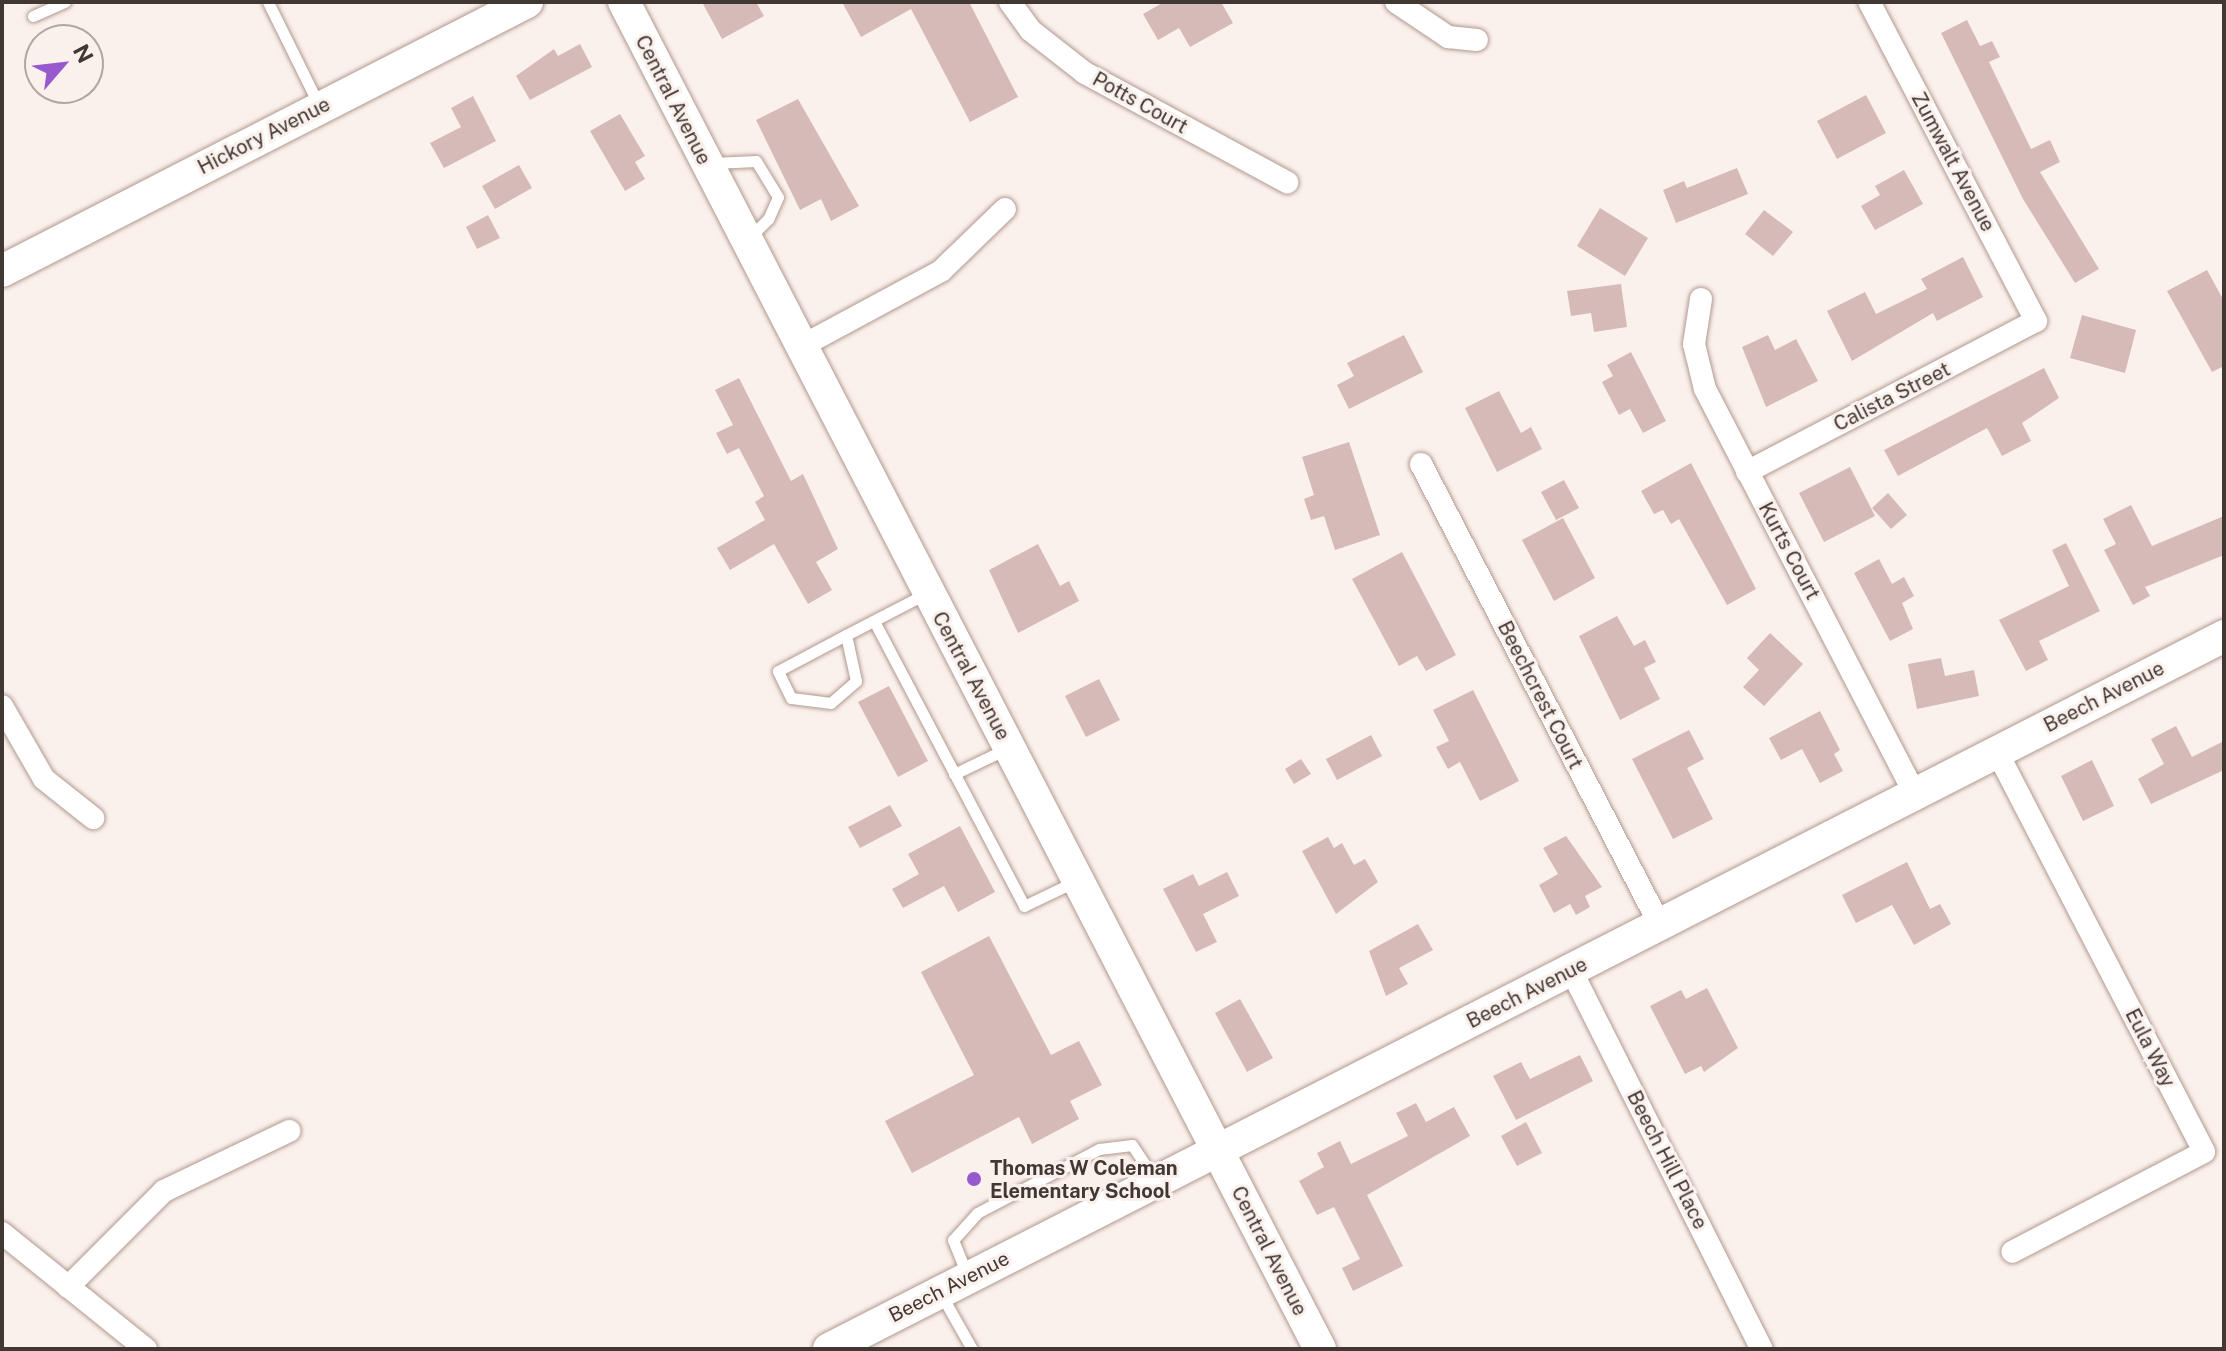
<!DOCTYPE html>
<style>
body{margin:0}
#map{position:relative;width:2226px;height:1351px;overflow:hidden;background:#fbf1ec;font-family:"Public Sans",sans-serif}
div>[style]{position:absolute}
.building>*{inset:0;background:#d6bab7}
.roads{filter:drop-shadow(0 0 2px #b1998f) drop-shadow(0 0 2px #b1998f)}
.lane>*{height:11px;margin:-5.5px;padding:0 5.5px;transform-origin:5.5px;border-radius:5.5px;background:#fff}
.street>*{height:22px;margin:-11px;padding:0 11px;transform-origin:11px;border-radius:11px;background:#fff}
.secondary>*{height:32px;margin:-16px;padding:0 16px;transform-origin:16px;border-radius:16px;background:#fff}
.dots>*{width:22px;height:22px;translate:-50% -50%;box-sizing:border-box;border:4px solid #fbf1ec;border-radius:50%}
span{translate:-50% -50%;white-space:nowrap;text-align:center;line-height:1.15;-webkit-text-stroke:6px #fbf1ec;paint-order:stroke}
.street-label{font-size:20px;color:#413733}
.poi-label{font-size:20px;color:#413733;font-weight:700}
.left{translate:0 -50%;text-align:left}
.frame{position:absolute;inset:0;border:4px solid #413733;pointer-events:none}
.north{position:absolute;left:24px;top:24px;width:80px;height:80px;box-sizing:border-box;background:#fbf1ec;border:2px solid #b1a7a2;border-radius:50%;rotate:62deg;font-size:22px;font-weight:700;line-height:32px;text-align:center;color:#413733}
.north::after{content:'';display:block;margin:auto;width:28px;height:36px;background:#9858ce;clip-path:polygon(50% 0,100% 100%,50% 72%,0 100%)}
</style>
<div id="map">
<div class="building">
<div style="clip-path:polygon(702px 2px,756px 2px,764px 16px,722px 39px)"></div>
<div style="clip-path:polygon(842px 2px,969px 2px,1018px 97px,970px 122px,911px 9px,861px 37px)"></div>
<div style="clip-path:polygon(1164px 2px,1221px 2px,1233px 23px,1190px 47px,1179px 28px,1158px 40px,1143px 14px)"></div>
<div style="clip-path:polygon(1967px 20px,1980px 46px,1992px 41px,2000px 57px,1989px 62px,2031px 149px,2050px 140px,2060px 162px,2040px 172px,2099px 269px,2075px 283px,2023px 199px,1941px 33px)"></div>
<div style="clip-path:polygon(580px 44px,592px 67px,530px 100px,516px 76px,554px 49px,558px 56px)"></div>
<div style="clip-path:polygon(1866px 95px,1886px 133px,1837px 159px,1817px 121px)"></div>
<div style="clip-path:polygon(473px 96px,496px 141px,444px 168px,430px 143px,461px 127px,451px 108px)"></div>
<div style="clip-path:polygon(798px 99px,859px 206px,831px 221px,821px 199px,800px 210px,756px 120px)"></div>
<div style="clip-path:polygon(620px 114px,645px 156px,635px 162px,645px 179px,625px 191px,590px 131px)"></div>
<div style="clip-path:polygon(519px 165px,532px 188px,495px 209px,482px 186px)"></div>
<div style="clip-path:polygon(1737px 168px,1748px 194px,1676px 223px,1663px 190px,1684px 181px,1687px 188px)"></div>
<div style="clip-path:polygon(1904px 170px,1923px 204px,1875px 230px,1861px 206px,1880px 195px,1875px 186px)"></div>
<div style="clip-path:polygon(1600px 208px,1648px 238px,1625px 276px,1577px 246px)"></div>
<div style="clip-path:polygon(1764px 210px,1793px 232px,1773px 256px,1745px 234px)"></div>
<div style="clip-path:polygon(488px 215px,500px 238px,477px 249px,466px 227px)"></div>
<div style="clip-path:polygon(1963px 257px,1983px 297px,1937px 321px,1933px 313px,1852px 361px,1827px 311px,1865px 292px,1876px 314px,1927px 289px,1921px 279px)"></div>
<div style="clip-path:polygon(2207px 270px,2224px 301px,2224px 366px,2212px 372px,2167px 291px)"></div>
<div style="clip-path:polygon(1621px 284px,1627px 327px,1594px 332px,1591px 313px,1571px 316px,1567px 291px)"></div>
<div style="clip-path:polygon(2082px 315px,2136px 330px,2125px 373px,2070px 358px)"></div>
<div style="clip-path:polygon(1404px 335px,1423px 372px,1349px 409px,1337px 385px,1354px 376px,1347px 363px)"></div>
<div style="clip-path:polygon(1768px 335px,1775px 350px,1796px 339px,1818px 381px,1766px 407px,1742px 347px)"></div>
<div style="clip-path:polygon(1631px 352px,1666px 421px,1643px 433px,1630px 409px,1619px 415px,1602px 382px,1613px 376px,1607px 365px)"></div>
<div style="clip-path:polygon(2044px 368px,2059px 398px,2022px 423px,2031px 441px,2002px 456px,1987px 428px,1898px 476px,1884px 450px)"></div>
<div style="clip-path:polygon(739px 378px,791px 481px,803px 474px,838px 549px,816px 562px,832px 590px,808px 604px,774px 544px,730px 570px,717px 548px,765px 520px,755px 502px,764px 496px,739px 448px,727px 454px,716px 433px,733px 425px,715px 390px)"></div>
<div style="clip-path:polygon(1499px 391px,1521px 433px,1531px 427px,1542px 449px,1497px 472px,1465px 408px)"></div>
<div style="clip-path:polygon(1349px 442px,1380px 535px,1335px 550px,1324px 516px,1311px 520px,1304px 499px,1314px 495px,1302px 457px)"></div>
<div style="clip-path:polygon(1691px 463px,1756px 589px,1727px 605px,1679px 519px,1671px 524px,1663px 510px,1654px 514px,1641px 491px)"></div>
<div style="clip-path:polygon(1850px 467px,1875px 516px,1824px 542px,1799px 493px)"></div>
<div style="clip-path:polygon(1564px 480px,1579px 508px,1556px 520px,1541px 492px)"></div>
<div style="clip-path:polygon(1888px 493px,1907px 515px,1891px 529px,1872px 508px)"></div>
<div style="clip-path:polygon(2131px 505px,2152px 546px,2224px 516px,2224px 555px,2145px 587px,2150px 596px,2133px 605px,2104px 550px,2116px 544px,2103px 519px)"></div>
<div style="clip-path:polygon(1563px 518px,1595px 578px,1554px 601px,1522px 540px)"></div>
<div style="clip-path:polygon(2066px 543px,2100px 611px,2039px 641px,2048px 660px,2026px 671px,1999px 620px,2069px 586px,2052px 550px)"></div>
<div style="clip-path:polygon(1038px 544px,1060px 586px,1069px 581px,1079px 601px,1018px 633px,989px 570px)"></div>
<div style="clip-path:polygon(1402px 552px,1456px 655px,1426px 671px,1417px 656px,1399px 666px,1352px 579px)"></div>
<div style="clip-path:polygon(1879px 559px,1892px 584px,1904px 577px,1914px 596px,1902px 603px,1913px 629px,1890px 641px,1854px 573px)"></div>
<div style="clip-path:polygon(1617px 616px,1634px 646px,1645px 640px,1656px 662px,1644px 668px,1660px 699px,1620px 720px,1579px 636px)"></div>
<div style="clip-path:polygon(1770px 633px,1803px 664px,1764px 706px,1743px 687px,1759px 670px,1747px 658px)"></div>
<div style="clip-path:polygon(1941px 658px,1945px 676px,1974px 670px,1979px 696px,1917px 709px,1908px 664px)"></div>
<div style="clip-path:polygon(1099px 679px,1120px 720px,1086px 737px,1065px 696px)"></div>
<div style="clip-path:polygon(889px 686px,928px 761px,898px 777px,858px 702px)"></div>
<div style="clip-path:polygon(1473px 690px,1519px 781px,1480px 801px,1460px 762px,1448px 769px,1436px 747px,1449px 741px,1433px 710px)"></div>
<div style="clip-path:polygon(1820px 711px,1840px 750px,1834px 754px,1843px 771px,1820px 783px,1802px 749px,1781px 760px,1769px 738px)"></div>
<div style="clip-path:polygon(2176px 726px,2192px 757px,2224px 741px,2224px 770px,2151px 804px,2138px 779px,2164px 764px,2151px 739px)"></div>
<div style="clip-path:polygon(1689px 730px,1704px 759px,1687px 768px,1713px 819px,1673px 839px,1632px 759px)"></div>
<div style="clip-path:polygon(1371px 735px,1382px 756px,1337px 780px,1326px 759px)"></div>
<div style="clip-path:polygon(1301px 759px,1311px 774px,1294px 784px,1285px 769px)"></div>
<div style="clip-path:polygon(2092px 760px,2114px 806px,2083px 821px,2061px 776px)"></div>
<div style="clip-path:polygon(890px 805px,902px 826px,860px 848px,848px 827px)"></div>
<div style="clip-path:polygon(960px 826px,995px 892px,958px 912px,944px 886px,903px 908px,892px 889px,919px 874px,908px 854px)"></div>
<div style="clip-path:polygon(1566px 836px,1602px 887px,1585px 896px,1590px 907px,1576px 915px,1570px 904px,1554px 913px,1539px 885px,1558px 874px,1543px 848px)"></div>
<div style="clip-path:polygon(1328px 837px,1334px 848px,1342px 843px,1354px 865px,1365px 859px,1378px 882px,1336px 914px,1302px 851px)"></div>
<div style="clip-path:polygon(1907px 862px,1930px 909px,1940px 904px,1951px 924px,1914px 945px,1892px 905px,1856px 923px,1842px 895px)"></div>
<div style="clip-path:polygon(1227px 872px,1239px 896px,1203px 914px,1217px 942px,1196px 952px,1163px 889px,1193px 874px,1199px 886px)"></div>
<div style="clip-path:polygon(1418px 924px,1433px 950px,1399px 968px,1408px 984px,1386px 996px,1369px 951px)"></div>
<div style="clip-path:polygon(989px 936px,1051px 1055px,1079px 1041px,1102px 1085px,1070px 1101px,1079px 1119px,1032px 1144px,1019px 1117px,912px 1173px,885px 1121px,974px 1075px,921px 972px)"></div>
<div style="clip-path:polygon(1707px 988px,1738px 1048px,1704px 1072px,1701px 1066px,1685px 1074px,1650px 1006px,1681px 990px,1686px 999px)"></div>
<div style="clip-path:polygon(1240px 999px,1273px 1058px,1247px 1072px,1215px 1013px)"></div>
<div style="clip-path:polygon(1580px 1055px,1593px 1081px,1516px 1120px,1493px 1076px,1521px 1062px,1530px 1079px)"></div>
<div style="clip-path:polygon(1416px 1103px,1426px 1122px,1454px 1107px,1470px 1136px,1367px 1195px,1403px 1266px,1353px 1291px,1342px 1268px,1360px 1259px,1334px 1207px,1317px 1215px,1299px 1181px,1324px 1167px,1317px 1153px,1340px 1141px,1351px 1164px,1408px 1136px,1396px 1113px)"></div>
<div style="clip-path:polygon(1526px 1122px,1542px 1153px,1517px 1166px,1501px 1136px)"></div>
</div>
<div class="roads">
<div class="lane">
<div style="left:268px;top:2px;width:117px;rotate:63.7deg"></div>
<div style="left:33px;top:16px;width:35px;rotate:-24deg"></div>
<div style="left:713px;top:163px;width:43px;rotate:-2.7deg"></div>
<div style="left:756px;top:161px;width:42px;rotate:58.6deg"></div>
<div style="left:778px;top:197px;width:24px;rotate:114deg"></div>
<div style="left:768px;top:219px;width:25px;rotate:135deg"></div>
<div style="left:874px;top:621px;width:322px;rotate:62.2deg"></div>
<div style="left:1024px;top:906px;width:58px;rotate:-25.7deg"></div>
<div style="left:846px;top:635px;width:47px;rotate:77.7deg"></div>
<div style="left:856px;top:681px;width:33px;rotate:139deg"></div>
<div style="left:831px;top:703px;width:40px;rotate:-172.9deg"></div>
<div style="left:791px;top:698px;width:30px;rotate:-116deg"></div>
<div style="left:778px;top:671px;width:77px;rotate:-27.9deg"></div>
<div style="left:846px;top:635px;width:91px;rotate:-27.4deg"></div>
<div style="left:954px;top:774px;width:60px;rotate:-25.7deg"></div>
<div style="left:968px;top:1277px;width:40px;rotate:-112deg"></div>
<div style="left:953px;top:1240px;width:36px;rotate:-48deg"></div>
<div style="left:977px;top:1213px;width:138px;rotate:-27.7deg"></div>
<div style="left:1099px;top:1149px;width:33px;rotate:-7deg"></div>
<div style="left:1132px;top:1145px;width:43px;rotate:56.3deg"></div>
<div style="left:942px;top:1296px;width:61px;rotate:60.5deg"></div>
</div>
<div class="street">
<div style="left:1010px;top:2px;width:34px;rotate:54deg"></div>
<div style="left:1030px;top:30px;width:70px;rotate:38deg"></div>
<div style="left:1085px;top:73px;width:230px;rotate:28.4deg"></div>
<div style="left:1396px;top:2px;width:63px;rotate:33.9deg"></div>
<div style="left:1448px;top:37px;width:29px;rotate:6deg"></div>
<div style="left:1701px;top:299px;width:46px;rotate:98.8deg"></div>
<div style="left:1694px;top:344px;width:46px;rotate:76.3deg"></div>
<div style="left:1705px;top:389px;width:456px;rotate:62.6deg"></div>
<div style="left:800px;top:347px;width:160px;rotate:-28.3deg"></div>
<div style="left:941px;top:271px;width:89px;rotate:-44.1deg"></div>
<div style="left:1421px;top:464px;width:519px;rotate:62.6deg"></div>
<div style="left:1747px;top:472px;width:326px;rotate:-27.6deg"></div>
<div style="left:2036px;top:321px;width:360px;rotate:-117.6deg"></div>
<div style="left:2px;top:706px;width:84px;rotate:60.1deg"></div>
<div style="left:44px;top:779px;width:63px;rotate:38.5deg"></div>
<div style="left:1997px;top:752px;width:450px;rotate:62.6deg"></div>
<div style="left:2204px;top:1152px;width:216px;rotate:152.5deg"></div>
<div style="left:1571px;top:970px;width:424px;rotate:63.3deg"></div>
<div style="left:2px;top:1233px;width:185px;rotate:38.9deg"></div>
<div style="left:68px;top:1287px;width:136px;rotate:-45deg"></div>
<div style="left:164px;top:1191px;width:139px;rotate:-25.6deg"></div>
</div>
<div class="secondary">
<div style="left:624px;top:2px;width:1516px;rotate:62.67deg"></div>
<div style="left:2px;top:271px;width:590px;rotate:-27.13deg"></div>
<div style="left:829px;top:1349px;width:1567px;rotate:-27.07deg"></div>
</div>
</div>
<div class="dots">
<div style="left:974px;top:1179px;background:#9858ce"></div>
</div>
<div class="street-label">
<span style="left:673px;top:100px;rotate:63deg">Central Avenue</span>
<span style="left:1140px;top:103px;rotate:29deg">Potts Court</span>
<span style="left:264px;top:136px;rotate:-27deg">Hickory Avenue</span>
<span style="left:1953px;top:162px;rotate:62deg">Zumwalt Avenue</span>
<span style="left:1892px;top:397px;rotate:-27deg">Calista Street</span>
<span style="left:1789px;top:551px;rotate:62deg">Kurts Court</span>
<span style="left:971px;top:676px;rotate:62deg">Central Avenue</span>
<span style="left:1540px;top:695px;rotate:63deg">Beechcrest Court</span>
<span style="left:2104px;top:697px;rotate:-27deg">Beech Avenue</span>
<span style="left:1527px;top:993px;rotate:-27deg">Beech Avenue</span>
<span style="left:2150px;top:1048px;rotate:63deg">Eula Way</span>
<span style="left:1667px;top:1160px;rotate:63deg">Beech Hill Place</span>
<span style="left:1269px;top:1251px;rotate:63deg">Central Avenue</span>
<span style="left:949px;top:1287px;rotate:-27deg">Beech Avenue</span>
</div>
<div class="poi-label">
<span class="left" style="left:990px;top:1180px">Thomas W Coleman<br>Elementary School</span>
</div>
<div class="frame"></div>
<div class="north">N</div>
</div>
